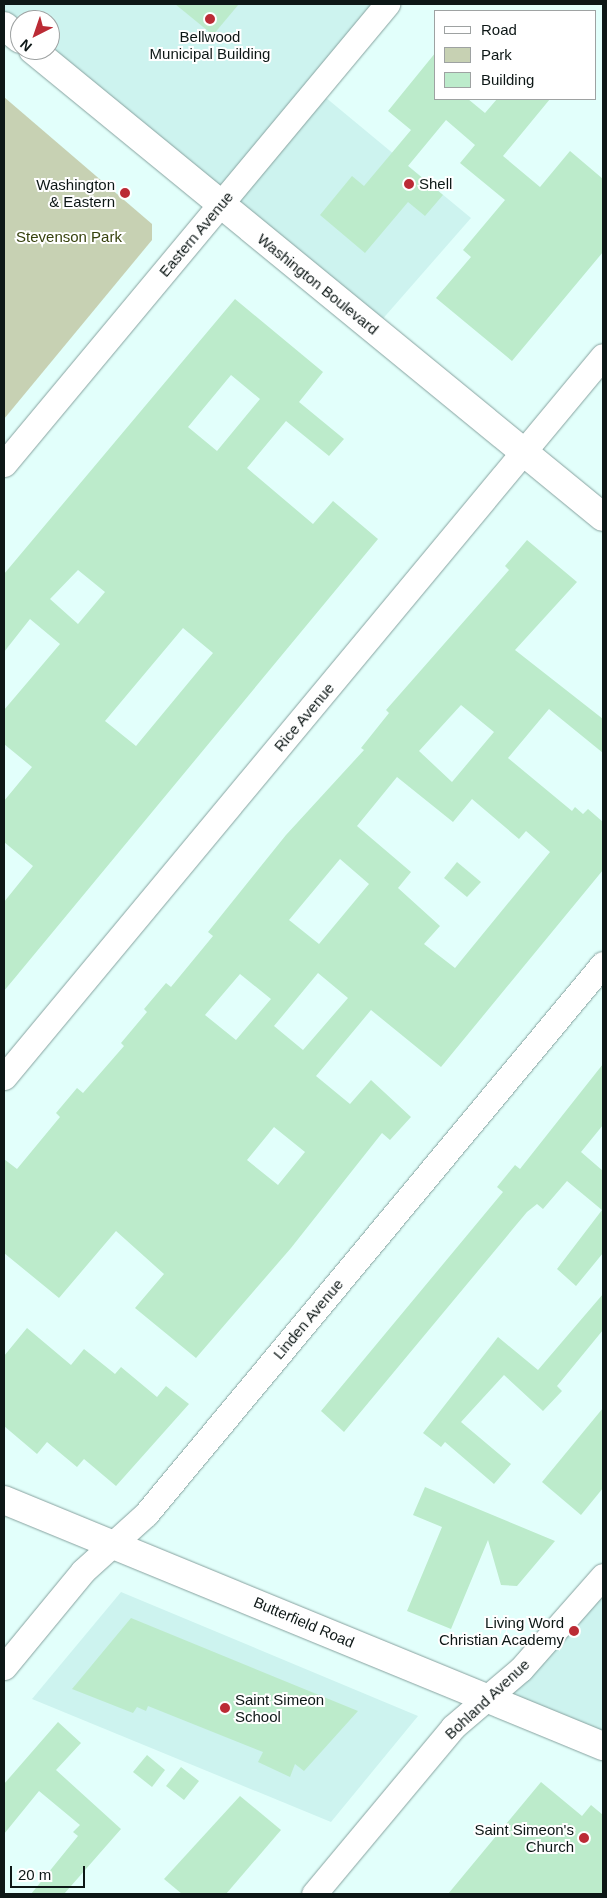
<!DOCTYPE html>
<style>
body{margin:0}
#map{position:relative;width:607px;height:1898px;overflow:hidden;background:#e2fffb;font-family:Helvetica,sans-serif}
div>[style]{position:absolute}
.built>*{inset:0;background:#cdf3ef}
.green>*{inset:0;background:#c7d1b3}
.building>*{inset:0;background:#bcebcb}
.roads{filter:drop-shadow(0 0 1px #87a29f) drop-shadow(0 0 1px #87a29f)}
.minor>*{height:25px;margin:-12.5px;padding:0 12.5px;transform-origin:12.5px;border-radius:12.5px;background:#fff}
.tertiary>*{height:28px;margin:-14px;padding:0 14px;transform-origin:14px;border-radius:14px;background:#fff}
.secondary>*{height:28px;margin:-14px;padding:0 14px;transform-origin:14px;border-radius:14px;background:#fff}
.dots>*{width:14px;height:14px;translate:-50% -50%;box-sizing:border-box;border:2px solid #fff;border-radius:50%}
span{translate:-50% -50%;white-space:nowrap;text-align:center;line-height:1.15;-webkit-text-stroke:4px #fff;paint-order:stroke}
.poi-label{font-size:15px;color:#0d1716}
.right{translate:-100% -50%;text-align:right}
.left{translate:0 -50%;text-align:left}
.street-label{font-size:15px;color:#0d1716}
.park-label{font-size:15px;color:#35410c}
.frame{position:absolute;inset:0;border:5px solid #0d1716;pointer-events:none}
.legend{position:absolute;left:434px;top:10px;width:162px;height:90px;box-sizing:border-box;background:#fff;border:1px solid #9ea2a2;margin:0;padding:6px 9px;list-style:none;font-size:15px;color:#0d1716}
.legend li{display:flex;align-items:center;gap:10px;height:25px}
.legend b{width:25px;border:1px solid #9ea2a2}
.north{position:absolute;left:10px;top:10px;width:50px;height:50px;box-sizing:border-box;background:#fff;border:1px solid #9ea2a2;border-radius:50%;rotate:221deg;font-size:14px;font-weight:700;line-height:20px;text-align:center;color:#0d1716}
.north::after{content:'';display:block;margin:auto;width:18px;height:22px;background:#bb2b35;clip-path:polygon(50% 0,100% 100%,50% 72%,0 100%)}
.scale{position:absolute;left:10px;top:1866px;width:75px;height:22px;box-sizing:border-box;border:2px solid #0d1716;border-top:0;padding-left:6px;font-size:15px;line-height:18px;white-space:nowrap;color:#0d1716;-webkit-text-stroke:4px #fff;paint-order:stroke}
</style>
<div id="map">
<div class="built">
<div style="clip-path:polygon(4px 4px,376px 4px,215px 198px,50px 50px,50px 20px,20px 20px,20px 38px,4px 24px)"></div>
<div style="clip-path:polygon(319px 92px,471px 218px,373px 330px,223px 209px)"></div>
<div style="clip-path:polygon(603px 1568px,603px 1741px,487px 1693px)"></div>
<div style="clip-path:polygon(121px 1592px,418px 1716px,331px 1822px,32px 1699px)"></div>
</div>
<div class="green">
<div style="clip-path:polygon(4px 97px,152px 224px,152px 240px,4px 419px)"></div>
</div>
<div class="building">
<div style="clip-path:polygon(175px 4px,239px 4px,213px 35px)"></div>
<div style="clip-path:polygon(436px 52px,436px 99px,468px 99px,485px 113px,497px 99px,550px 99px,503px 156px,540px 187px,570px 151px,603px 179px,603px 252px,512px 361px,436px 298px,471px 257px,463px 250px,505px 200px,460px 163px,475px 145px,446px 120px,408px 166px,443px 195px,425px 216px,408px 202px,365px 253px,320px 215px,352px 176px,364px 186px,411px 130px,388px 111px)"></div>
<div style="clip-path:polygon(evenodd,235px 299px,323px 372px,299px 402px,344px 439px,329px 456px,286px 421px,247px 468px,313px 524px,333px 501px,378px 539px,4px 991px,4px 902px,33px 866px,4px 842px,4px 801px,32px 767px,4px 744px,4px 710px,60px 644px,30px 619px,4px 652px,4px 574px,235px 299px,231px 375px,260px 399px,217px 451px,188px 427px,231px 375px,235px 299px,78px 570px,105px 592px,78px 624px,50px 599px,78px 570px,235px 299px,183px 628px,213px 653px,136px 746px,105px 721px,183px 628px)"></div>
<div style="clip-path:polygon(evenodd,527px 540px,577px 582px,515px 650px,603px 719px,603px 753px,549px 709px,508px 758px,572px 811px,575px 807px,583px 814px,588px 809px,603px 822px,603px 870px,441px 1067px,371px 1010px,316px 1076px,350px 1104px,371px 1080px,411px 1117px,390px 1140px,382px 1133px,291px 1248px,196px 1358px,135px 1308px,164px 1274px,116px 1231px,59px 1298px,4px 1253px,4px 1159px,17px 1169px,60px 1117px,56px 1113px,77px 1088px,83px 1093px,124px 1046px,121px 1043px,147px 1012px,144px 1009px,166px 983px,171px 987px,213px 936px,208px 932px,286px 835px,364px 750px,361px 748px,389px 713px,386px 710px,509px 570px,505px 566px,527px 540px,461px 705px,494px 732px,452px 782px,419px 751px,461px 705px,527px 540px,397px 777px,453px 822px,472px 799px,519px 839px,526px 831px,550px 852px,455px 968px,424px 944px,440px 926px,398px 888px,411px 872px,357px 826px,397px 777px,527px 540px,340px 859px,369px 884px,319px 944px,289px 920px,340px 859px,527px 540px,318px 973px,348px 998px,303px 1050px,274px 1026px,318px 973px,527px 540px,240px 974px,271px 999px,236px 1040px,205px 1015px,240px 974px,527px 540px,274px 1127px,305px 1152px,278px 1185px,247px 1160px,274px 1127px)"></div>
<div style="clip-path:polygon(457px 862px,481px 882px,467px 897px,444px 878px)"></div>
<div style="clip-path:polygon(603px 1064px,603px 1125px,581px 1152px,603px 1171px,603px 1253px,576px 1286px,557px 1269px,602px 1210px,567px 1181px,543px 1209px,537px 1204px,527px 1212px,344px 1432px,321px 1411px,503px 1192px,497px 1187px,515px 1165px,520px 1169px)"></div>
<div style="clip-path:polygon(603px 1294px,603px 1330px,557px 1386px,562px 1391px,543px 1411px,504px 1375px,461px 1422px,511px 1464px,494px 1484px,445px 1442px,441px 1447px,423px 1433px,498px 1337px,538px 1370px)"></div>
<div style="clip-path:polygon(27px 1328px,71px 1365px,84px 1349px,115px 1374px,121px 1367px,157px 1397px,166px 1386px,189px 1404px,116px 1486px,84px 1459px,77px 1467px,47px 1442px,37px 1454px,4px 1426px,4px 1356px)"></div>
<div style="clip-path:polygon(603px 1408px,603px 1488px,581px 1515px,542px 1482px)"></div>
<div style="clip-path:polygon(425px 1487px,555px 1541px,517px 1586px,501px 1585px,488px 1540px,451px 1629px,407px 1611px,442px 1527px,413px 1515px)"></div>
<div style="clip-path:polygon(131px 1618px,358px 1711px,304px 1771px,295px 1764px,290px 1777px,258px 1762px,263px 1752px,148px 1706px,146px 1711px,137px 1707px,133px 1713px,72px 1689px)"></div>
<div style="clip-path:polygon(58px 1722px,81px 1743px,56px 1770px,121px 1829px,64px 1894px,31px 1894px,78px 1836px,73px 1832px,80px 1825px,39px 1791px,4px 1834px,4px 1784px)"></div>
<div style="clip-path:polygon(147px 1755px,165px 1770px,152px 1787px,133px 1772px)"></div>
<div style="clip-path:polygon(181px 1767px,199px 1781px,184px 1800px,166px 1786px)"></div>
<div style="clip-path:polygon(541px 1782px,582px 1816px,591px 1805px,603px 1815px,603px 1894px,448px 1894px)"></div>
<div style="clip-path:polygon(240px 1796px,281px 1830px,226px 1894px,182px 1894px,164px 1879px)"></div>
</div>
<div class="roads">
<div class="minor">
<div style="left:4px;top:464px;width:599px;rotate:-50.22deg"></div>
<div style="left:4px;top:1077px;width:937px;rotate:-50.28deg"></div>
<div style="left:4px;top:1667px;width:124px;rotate:-50.5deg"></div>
<div style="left:83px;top:1571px;width:85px;rotate:-42.1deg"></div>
<div style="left:146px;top:1514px;width:715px;rotate:-50.28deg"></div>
<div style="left:314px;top:1894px;width:217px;rotate:-50.2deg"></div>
<div style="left:453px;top:1727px;width:89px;rotate:-40.5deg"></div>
<div style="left:521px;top:1669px;width:124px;rotate:-48.6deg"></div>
</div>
<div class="tertiary">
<div style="left:4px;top:26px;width:21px;rotate:39deg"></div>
<div style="left:33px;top:50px;width:737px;rotate:39.33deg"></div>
</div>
<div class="secondary">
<div style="left:4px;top:1500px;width:648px;rotate:22.33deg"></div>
</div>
</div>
<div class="dots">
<div style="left:210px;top:19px;background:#bb2b35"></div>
<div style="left:409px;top:184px;background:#bb2b35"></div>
<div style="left:125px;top:193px;background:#bb2b35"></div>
<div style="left:574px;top:1631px;background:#bb2b35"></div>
<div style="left:225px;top:1708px;background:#bb2b35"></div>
<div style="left:584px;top:1838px;background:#bb2b35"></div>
</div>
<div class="poi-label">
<span style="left:210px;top:45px">Bellwood<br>Municipal Building</span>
<span class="right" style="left:115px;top:193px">Washington<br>&amp; Eastern</span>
<span class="left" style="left:419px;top:184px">Shell</span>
<span class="right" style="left:564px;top:1631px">Living Word<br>Christian Academy</span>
<span class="left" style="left:235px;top:1708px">Saint Simeon<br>School</span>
<span class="right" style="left:574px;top:1838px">Saint Simeon's<br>Church</span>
</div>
<div class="street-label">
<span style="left:196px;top:234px;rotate:-50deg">Eastern Avenue</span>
<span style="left:318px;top:284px;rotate:39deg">Washington Boulevard</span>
<span style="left:304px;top:717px;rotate:-50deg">Rice Avenue</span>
<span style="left:308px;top:1319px;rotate:-50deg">Linden Avenue</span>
<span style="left:304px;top:1622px;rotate:23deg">Butterfield Road</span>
<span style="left:487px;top:1699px;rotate:-43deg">Bohland Avenue</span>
</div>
<div class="park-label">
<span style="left:69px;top:237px">Stevenson Park</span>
</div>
<div class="frame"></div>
<ul class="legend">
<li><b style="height:6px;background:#fff"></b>Road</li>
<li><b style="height:14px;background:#c7d1b3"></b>Park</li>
<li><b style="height:14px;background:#bcebcb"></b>Building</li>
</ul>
<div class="north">N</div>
<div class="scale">20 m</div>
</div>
